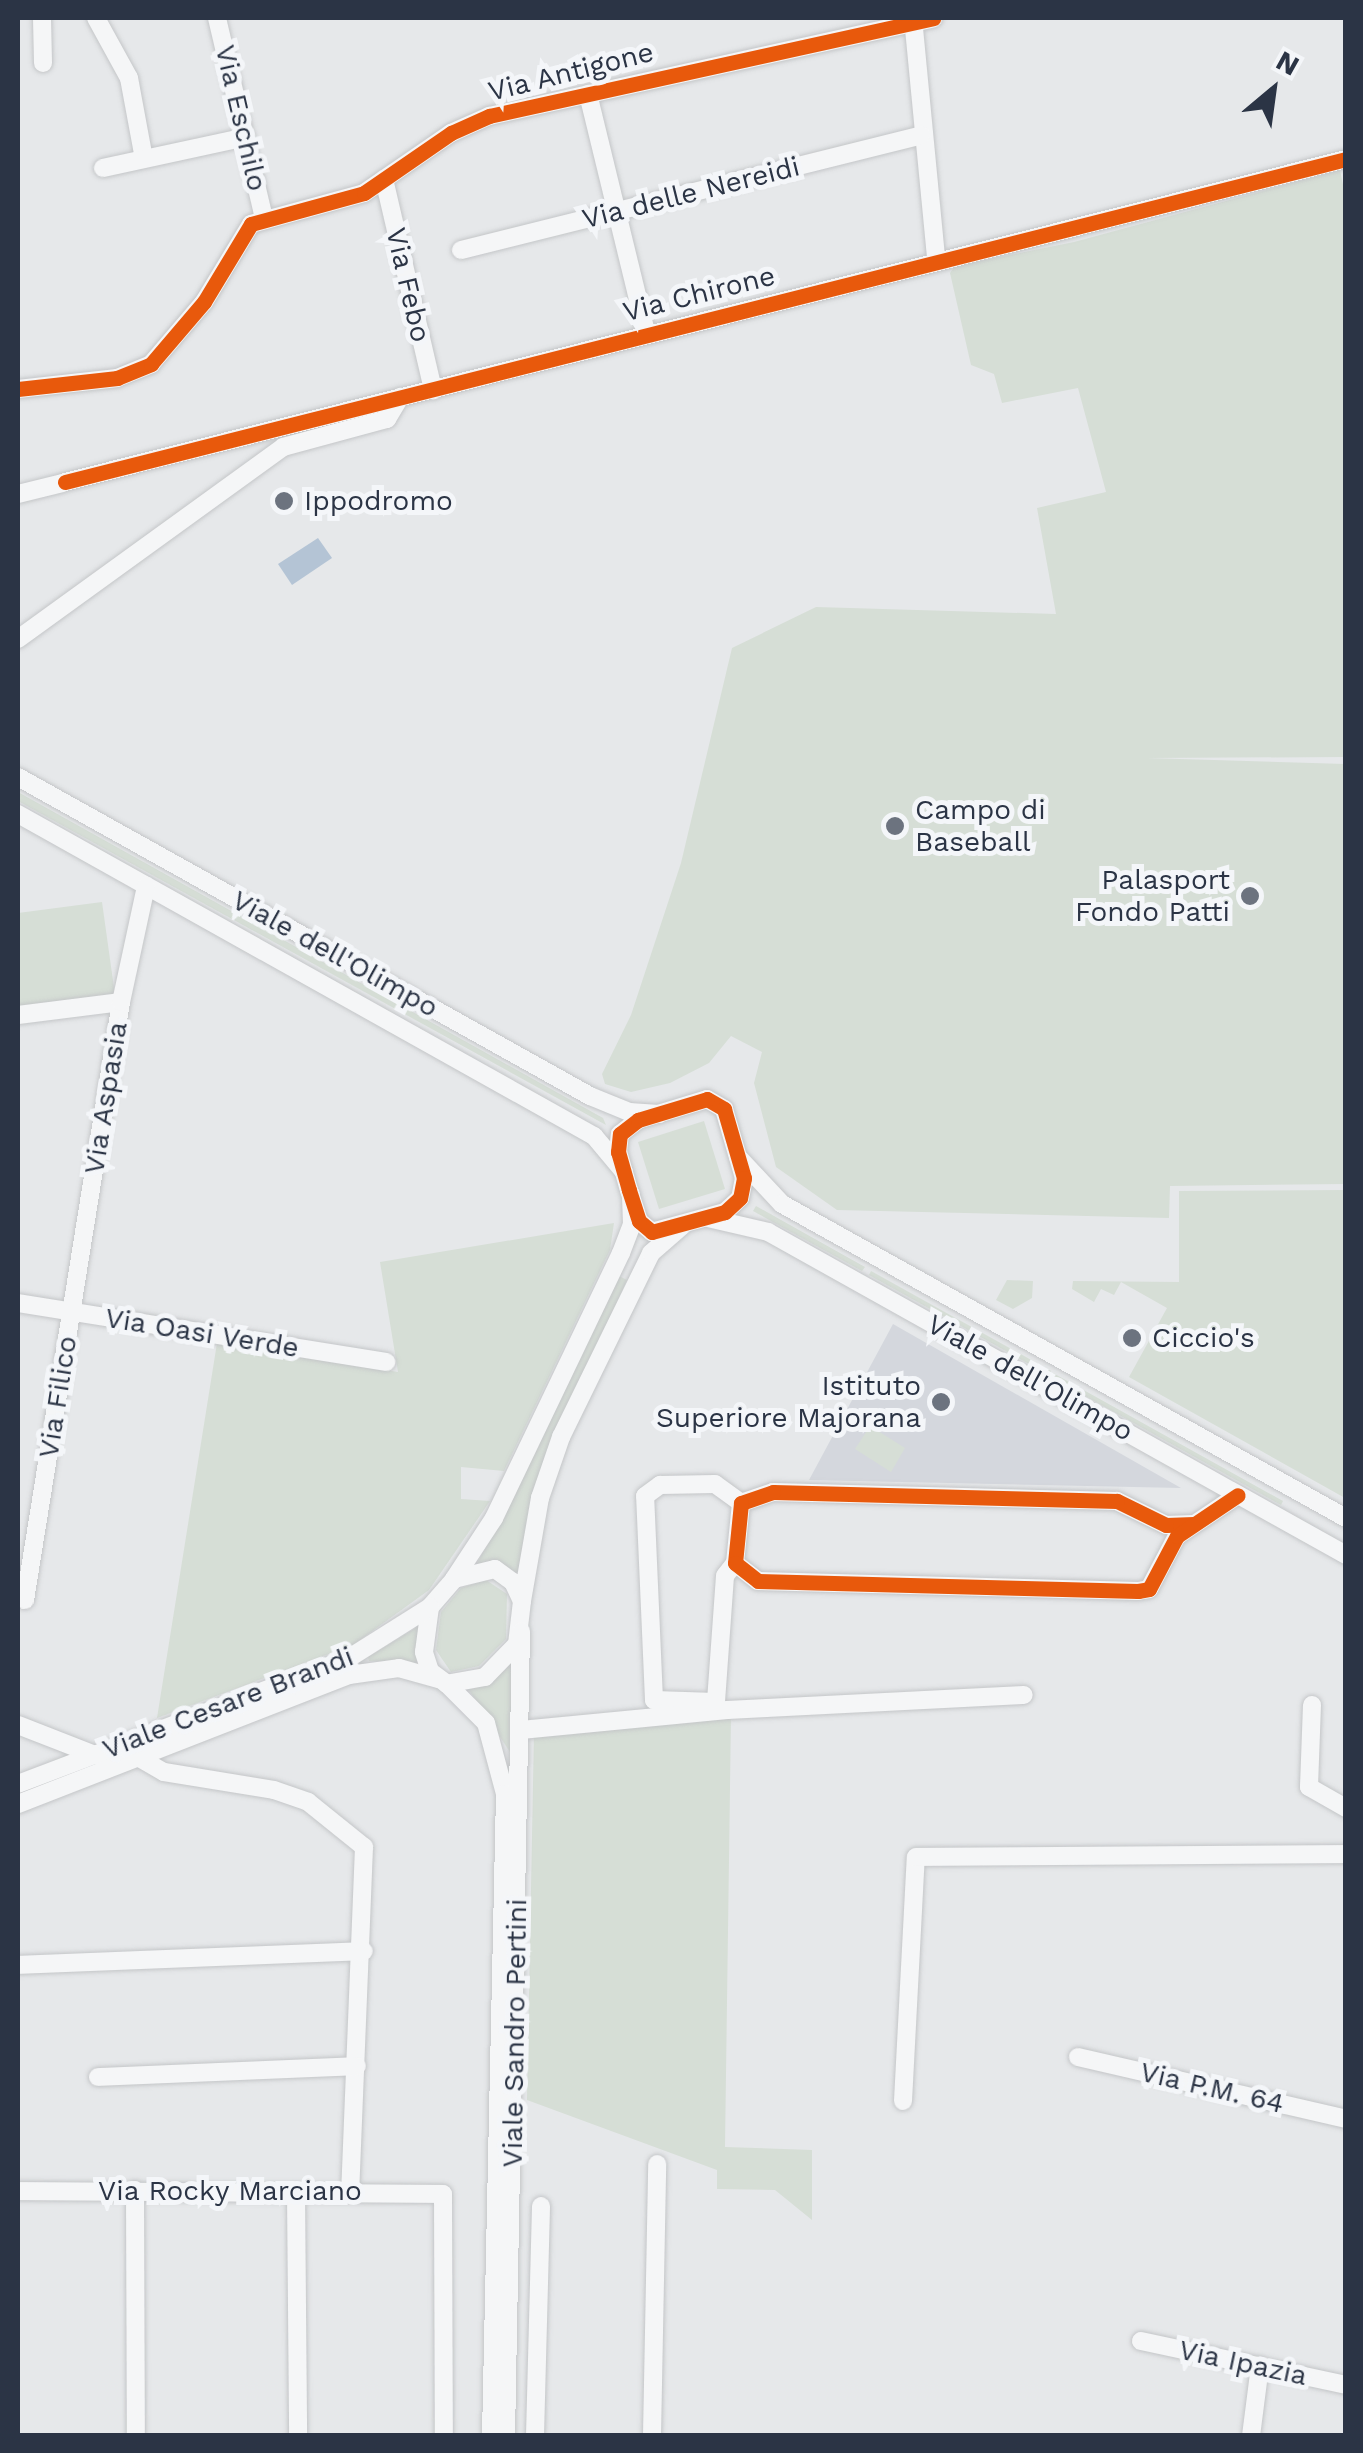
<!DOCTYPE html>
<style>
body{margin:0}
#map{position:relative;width:1363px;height:2453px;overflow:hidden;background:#e6e8ea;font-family:"Work Sans",sans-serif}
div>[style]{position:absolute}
.built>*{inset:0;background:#d4d7dd}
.green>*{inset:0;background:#d6ded6}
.water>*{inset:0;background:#b4c4d5}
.roads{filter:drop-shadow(0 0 2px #c4c6c8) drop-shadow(0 0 2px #c4c6c8)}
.minor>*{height:18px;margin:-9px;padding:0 9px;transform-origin:9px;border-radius:9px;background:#f5f6f7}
.cycleway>*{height:15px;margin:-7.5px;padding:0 7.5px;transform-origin:7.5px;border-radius:7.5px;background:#e8590c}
.dots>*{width:28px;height:28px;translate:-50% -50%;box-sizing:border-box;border:5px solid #f4f6f9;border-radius:50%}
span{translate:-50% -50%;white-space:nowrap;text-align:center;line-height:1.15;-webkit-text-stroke:10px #f4f6f9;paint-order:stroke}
.street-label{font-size:28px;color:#2b3445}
.poi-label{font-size:28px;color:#2b3445}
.left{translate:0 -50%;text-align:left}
.right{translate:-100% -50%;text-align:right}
.frame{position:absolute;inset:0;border:20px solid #2b3445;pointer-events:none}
.north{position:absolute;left:1223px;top:40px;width:100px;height:100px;-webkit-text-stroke:8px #f4f6f9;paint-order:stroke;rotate:29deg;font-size:28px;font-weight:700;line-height:40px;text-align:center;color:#2b3445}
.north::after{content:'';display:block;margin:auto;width:35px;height:45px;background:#2b3445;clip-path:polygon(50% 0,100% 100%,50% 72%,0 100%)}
</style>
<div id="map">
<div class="built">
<div style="clip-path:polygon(893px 1324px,1181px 1488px,809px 1480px)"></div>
</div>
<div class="green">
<div style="clip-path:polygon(1340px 170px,1346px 199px,1345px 757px,1147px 758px,1345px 764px,1345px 1184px,1170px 1186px,1169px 1218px,837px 1210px,776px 1167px,754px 1083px,762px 1052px,731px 1036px,709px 1063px,670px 1083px,631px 1092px,605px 1084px,602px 1074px,631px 1015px,681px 863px,732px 648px,816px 607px,1056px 614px,1037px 508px,1106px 492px,1078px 388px,1002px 403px,994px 374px,971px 365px,950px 273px,955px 266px,1074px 242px)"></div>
<div style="clip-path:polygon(18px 792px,603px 1118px,606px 1125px,18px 801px)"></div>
<div style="clip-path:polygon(102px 902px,115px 995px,18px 1008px,18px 913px)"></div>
<div style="clip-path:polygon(704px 1121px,725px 1189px,659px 1209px,638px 1142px)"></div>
<div style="clip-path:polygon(1345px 1190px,1346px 1190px,1345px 1498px,1129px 1377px,1167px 1308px,1121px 1282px,1114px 1295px,1101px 1289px,1094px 1302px,1072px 1289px,1073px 1281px,1179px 1282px,1179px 1191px)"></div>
<div style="clip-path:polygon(756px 1206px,865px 1267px,862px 1271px,753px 1211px)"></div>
<div style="clip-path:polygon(614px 1223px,610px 1250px,504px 1471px,461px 1467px,461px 1499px,490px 1501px,429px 1590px,353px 1645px,157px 1718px,217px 1343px,398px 1372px,380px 1262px)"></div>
<div style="clip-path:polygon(871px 1271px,1051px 1371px,1049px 1375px,869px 1275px)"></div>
<div style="clip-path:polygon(619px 1276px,627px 1280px,536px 1482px,517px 1575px,477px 1564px)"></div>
<div style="clip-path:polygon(1007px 1280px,1033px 1281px,1032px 1298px,1013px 1309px,996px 1300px)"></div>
<div style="clip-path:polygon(1053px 1373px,1283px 1501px,1281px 1505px,1051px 1377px)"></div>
<div style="clip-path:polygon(870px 1426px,905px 1448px,891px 1472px,855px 1449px)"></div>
<div style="clip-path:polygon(486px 1580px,507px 1594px,506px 1639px,479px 1666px,451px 1672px,436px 1650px,441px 1612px,461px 1588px)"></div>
<div style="clip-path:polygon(419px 1626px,421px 1663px,369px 1661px,368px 1657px)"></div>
<div style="clip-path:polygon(510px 1661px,513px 1663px,510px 1752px,469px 1690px)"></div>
<div style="clip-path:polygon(731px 1716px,725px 2147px,812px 2150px,812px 2220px,775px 2190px,717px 2189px,717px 2170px,527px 2100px,534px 1732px)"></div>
</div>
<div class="water">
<div style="clip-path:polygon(318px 538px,332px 558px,292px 585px,278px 564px)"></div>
</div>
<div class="roads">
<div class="minor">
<div style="left:42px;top:18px;width:45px;rotate:88.7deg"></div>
<div style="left:96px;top:18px;width:68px;rotate:61.2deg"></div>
<div style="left:129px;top:78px;width:82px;rotate:79.5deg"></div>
<div style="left:217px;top:18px;width:206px;rotate:76.8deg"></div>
<div style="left:913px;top:18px;width:240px;rotate:84.5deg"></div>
<div style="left:588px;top:94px;width:245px;rotate:76.3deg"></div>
<div style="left:103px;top:168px;width:146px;rotate:-12.2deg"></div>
<div style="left:384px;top:179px;width:217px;rotate:76.9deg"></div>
<div style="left:461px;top:250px;width:474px;rotate:-14deg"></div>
<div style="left:18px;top:389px;width:100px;rotate:-6.3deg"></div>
<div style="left:117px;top:378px;width:37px;rotate:-22deg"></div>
<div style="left:151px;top:364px;width:82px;rotate:-49.5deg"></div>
<div style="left:204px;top:302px;width:91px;rotate:-58.9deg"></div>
<div style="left:251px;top:224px;width:117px;rotate:-15.3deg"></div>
<div style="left:364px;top:193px;width:106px;rotate:-34.6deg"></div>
<div style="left:451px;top:133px;width:42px;rotate:-24.1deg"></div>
<div style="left:489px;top:116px;width:455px;rotate:-12.4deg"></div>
<div style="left:65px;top:482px;width:1321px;rotate:-14.15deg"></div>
<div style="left:18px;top:494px;width:46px;rotate:-13.7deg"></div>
<div style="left:18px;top:639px;width:327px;rotate:-35.9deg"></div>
<div style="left:283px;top:447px;width:108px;rotate:-15.1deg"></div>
<div style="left:387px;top:419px;width:26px;rotate:-59deg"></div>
<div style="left:18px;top:777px;width:655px;rotate:29.15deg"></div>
<div style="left:590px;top:1096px;width:42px;rotate:22.3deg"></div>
<div style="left:629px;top:1112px;width:30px;rotate:4deg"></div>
<div style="left:18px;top:814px;width:660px;rotate:29.21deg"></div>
<div style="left:594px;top:1136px;width:47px;rotate:50.2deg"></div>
<div style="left:18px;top:1015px;width:104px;rotate:-7.2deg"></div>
<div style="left:707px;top:1099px;width:20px;rotate:30deg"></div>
<div style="left:724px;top:1109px;width:72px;rotate:73.8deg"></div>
<div style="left:744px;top:1178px;width:20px;rotate:101deg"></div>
<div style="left:740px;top:1198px;width:21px;rotate:137deg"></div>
<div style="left:725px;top:1212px;width:76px;rotate:164.7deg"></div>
<div style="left:652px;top:1232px;width:17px;rotate:-140deg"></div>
<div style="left:639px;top:1221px;width:33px;rotate:-108deg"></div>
<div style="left:629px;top:1190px;width:40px;rotate:-106deg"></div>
<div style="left:618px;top:1152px;width:18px;rotate:-84deg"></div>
<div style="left:620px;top:1134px;width:23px;rotate:-38deg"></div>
<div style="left:638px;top:1120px;width:72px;rotate:-16.9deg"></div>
<div style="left:738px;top:1157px;width:64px;rotate:46.9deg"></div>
<div style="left:782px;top:1204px;width:646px;rotate:29.11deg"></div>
<div style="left:708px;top:1218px;width:62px;rotate:13.1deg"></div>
<div style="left:768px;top:1232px;width:662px;rotate:29.2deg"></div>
<div style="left:18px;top:1303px;width:373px;rotate:9.1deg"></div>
<div style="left:1194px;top:1524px;width:28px;rotate:178deg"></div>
<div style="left:1166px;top:1525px;width:55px;rotate:-153.9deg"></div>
<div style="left:1117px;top:1501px;width:344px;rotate:-178.5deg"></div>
<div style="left:773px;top:1492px;width:34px;rotate:161deg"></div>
<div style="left:741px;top:1503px;width:60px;rotate:95.7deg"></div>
<div style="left:735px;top:1563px;width:29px;rotate:38deg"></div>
<div style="left:758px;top:1581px;width:380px;rotate:1.5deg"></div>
<div style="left:1138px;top:1591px;width:11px;rotate:-10deg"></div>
<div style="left:1149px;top:1589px;width:60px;rotate:-62.2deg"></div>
<div style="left:1177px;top:1536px;width:73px;rotate:-33.9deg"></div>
<div style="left:735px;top:1563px;width:16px;rotate:128deg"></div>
<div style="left:725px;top:1576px;width:126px;rotate:94.1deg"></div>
<div style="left:716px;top:1702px;width:62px;rotate:-178.2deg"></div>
<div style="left:654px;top:1700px;width:204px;rotate:-92.5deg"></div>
<div style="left:645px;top:1496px;width:19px;rotate:-36deg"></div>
<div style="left:660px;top:1485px;width:55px;rotate:-1deg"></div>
<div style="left:715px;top:1484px;width:32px;rotate:36deg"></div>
<div style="left:495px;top:1569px;width:22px;rotate:36deg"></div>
<div style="left:513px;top:1582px;width:21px;rotate:65deg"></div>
<div style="left:522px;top:1601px;width:43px;rotate:96.6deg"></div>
<div style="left:517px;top:1644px;width:46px;rotate:134.1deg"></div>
<div style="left:485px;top:1677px;width:39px;rotate:170deg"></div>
<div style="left:447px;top:1684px;width:21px;rotate:-143deg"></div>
<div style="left:430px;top:1671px;width:20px;rotate:-108deg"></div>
<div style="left:424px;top:1652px;width:45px;rotate:-82.4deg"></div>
<div style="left:430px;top:1607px;width:37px;rotate:-49deg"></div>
<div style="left:454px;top:1579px;width:42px;rotate:-13.7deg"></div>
<div style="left:454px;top:1579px;width:73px;rotate:-56.7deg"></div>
<div style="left:494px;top:1518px;width:294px;rotate:-64.4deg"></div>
<div style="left:621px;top:1253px;width:31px;rotate:-69deg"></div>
<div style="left:632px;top:1224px;width:30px;rotate:-92deg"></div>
<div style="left:25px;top:1600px;width:606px;rotate:-80.88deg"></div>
<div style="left:121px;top:1002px;width:119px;rotate:-77.8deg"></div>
<div style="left:522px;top:1601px;width:105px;rotate:-80.1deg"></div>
<div style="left:540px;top:1498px;width:65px;rotate:-71deg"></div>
<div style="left:561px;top:1437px;width:205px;rotate:-63.9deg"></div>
<div style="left:651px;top:1253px;width:41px;rotate:-41.1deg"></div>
<div style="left:447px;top:1684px;width:55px;rotate:45deg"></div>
<div style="left:486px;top:1723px;width:73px;rotate:75deg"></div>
<div style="left:505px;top:1794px;width:642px;rotate:91.25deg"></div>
<div style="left:1312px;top:1705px;width:82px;rotate:92.1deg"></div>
<div style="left:1309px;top:1787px;width:43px;rotate:29.6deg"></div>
<div style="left:18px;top:1725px;width:83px;rotate:21.3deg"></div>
<div style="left:95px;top:1755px;width:41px;rotate:1.4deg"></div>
<div style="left:136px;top:1756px;width:32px;rotate:30deg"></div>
<div style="left:164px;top:1772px;width:111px;rotate:9.3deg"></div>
<div style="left:274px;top:1790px;width:36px;rotate:19deg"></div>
<div style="left:308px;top:1802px;width:72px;rotate:38.8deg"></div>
<div style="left:364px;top:1847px;width:343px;rotate:92.3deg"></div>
<div style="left:521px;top:1730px;width:207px;rotate:-5.5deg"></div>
<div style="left:727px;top:1710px;width:297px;rotate:-2.9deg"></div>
<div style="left:18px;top:1784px;width:354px;rotate:-20.8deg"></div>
<div style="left:349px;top:1658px;width:96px;rotate:-32.2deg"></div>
<div style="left:18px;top:1804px;width:355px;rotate:-21.3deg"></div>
<div style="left:349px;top:1675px;width:50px;rotate:-8deg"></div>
<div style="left:399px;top:1668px;width:41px;rotate:15.8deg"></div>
<div style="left:18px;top:1965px;width:346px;rotate:-2.3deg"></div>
<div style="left:1078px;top:2057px;width:275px;rotate:13deg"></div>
<div style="left:98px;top:2077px;width:259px;rotate:-2.4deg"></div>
<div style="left:903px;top:2101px;width:244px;rotate:-87deg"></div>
<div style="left:916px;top:1857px;width:430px;rotate:-0.4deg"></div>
<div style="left:135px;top:2190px;width:246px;rotate:89.8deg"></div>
<div style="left:18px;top:2191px;width:425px;rotate:0.4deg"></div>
<div style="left:443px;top:2194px;width:242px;rotate:89.8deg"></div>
<div style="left:296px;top:2192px;width:244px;rotate:89.5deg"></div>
<div style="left:1141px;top:2341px;width:210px;rotate:12.1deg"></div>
<div style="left:506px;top:2436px;width:805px;rotate:-88.93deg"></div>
<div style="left:535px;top:2436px;width:230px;rotate:-88.5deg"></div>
<div style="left:652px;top:2436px;width:272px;rotate:-88.9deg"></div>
<div style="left:1251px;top:2436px;width:71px;rotate:-82.7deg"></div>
</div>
</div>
<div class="cycleway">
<div style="left:18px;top:389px;width:100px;rotate:-6.3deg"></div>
<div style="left:117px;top:378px;width:37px;rotate:-22deg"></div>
<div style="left:151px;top:364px;width:82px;rotate:-49.5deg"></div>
<div style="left:204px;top:302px;width:91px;rotate:-58.9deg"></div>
<div style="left:251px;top:224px;width:117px;rotate:-15.3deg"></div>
<div style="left:364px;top:193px;width:106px;rotate:-34.6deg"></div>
<div style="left:451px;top:133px;width:42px;rotate:-24.1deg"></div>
<div style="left:489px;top:116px;width:455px;rotate:-12.4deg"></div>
<div style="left:65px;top:482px;width:1321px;rotate:-14.15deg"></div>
<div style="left:707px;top:1099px;width:20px;rotate:30deg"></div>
<div style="left:724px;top:1109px;width:72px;rotate:73.8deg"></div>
<div style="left:744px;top:1178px;width:20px;rotate:101deg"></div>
<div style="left:740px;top:1198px;width:21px;rotate:137deg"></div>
<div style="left:725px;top:1212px;width:76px;rotate:164.7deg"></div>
<div style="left:652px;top:1232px;width:17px;rotate:-140deg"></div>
<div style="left:639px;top:1221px;width:33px;rotate:-108deg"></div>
<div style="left:629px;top:1190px;width:40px;rotate:-106deg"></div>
<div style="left:618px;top:1152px;width:18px;rotate:-84deg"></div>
<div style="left:620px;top:1134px;width:23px;rotate:-38deg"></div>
<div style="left:638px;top:1120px;width:72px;rotate:-16.9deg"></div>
<div style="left:1194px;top:1524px;width:28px;rotate:178deg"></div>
<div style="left:1166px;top:1525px;width:55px;rotate:-153.9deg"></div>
<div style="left:1117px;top:1501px;width:344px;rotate:-178.5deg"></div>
<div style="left:773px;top:1492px;width:34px;rotate:161deg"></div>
<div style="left:741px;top:1503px;width:60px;rotate:95.7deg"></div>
<div style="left:735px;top:1563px;width:29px;rotate:38deg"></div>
<div style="left:758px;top:1581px;width:380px;rotate:1.5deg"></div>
<div style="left:1138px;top:1591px;width:11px;rotate:-10deg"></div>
<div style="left:1149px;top:1589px;width:60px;rotate:-62.2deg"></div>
<div style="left:1177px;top:1536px;width:73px;rotate:-33.9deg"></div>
</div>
<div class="dots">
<div style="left:284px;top:501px;background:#6c737f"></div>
<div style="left:895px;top:826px;background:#6c737f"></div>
<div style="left:1250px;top:896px;background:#6c737f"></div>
<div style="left:1132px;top:1338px;background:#6c737f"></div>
<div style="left:941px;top:1402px;background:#6c737f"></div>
</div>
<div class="street-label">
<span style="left:571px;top:72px;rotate:-14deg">Via Antigone</span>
<span style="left:241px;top:118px;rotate:77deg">Via Eschilo</span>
<span style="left:691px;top:193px;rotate:-14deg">Via delle Nereidi</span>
<span style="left:408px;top:285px;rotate:77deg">Via Febo</span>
<span style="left:699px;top:294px;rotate:-14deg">Via Chirone</span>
<span style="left:335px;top:954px;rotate:29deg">Viale dell'Olimpo</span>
<span style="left:106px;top:1098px;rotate:-81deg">Via Aspasia</span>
<span style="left:202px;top:1333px;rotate:9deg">Via Oasi Verde</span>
<span style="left:1030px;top:1378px;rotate:29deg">Viale dell'Olimpo</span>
<span style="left:58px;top:1397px;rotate:-81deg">Via Filico</span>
<span style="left:228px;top:1703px;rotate:-21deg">Viale Cesare Brandi</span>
<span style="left:515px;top:2033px;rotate:-89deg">Viale Sandro Pertini</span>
<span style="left:1212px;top:2088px;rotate:13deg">Via P.M. 64</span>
<span style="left:230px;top:2191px">Via Rocky Marciano</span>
<span style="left:1243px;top:2363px;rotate:12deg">Via Ipazia</span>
</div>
<div class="poi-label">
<span class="left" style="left:304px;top:501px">Ippodromo</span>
<span class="left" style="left:915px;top:826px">Campo di<br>Baseball</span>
<span class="right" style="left:1230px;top:896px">Palasport<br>Fondo Patti</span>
<span class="left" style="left:1152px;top:1338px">Ciccio's</span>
<span class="right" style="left:921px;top:1402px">Istituto<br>Superiore Majorana</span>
</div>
<div class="frame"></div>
<div class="north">N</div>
</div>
